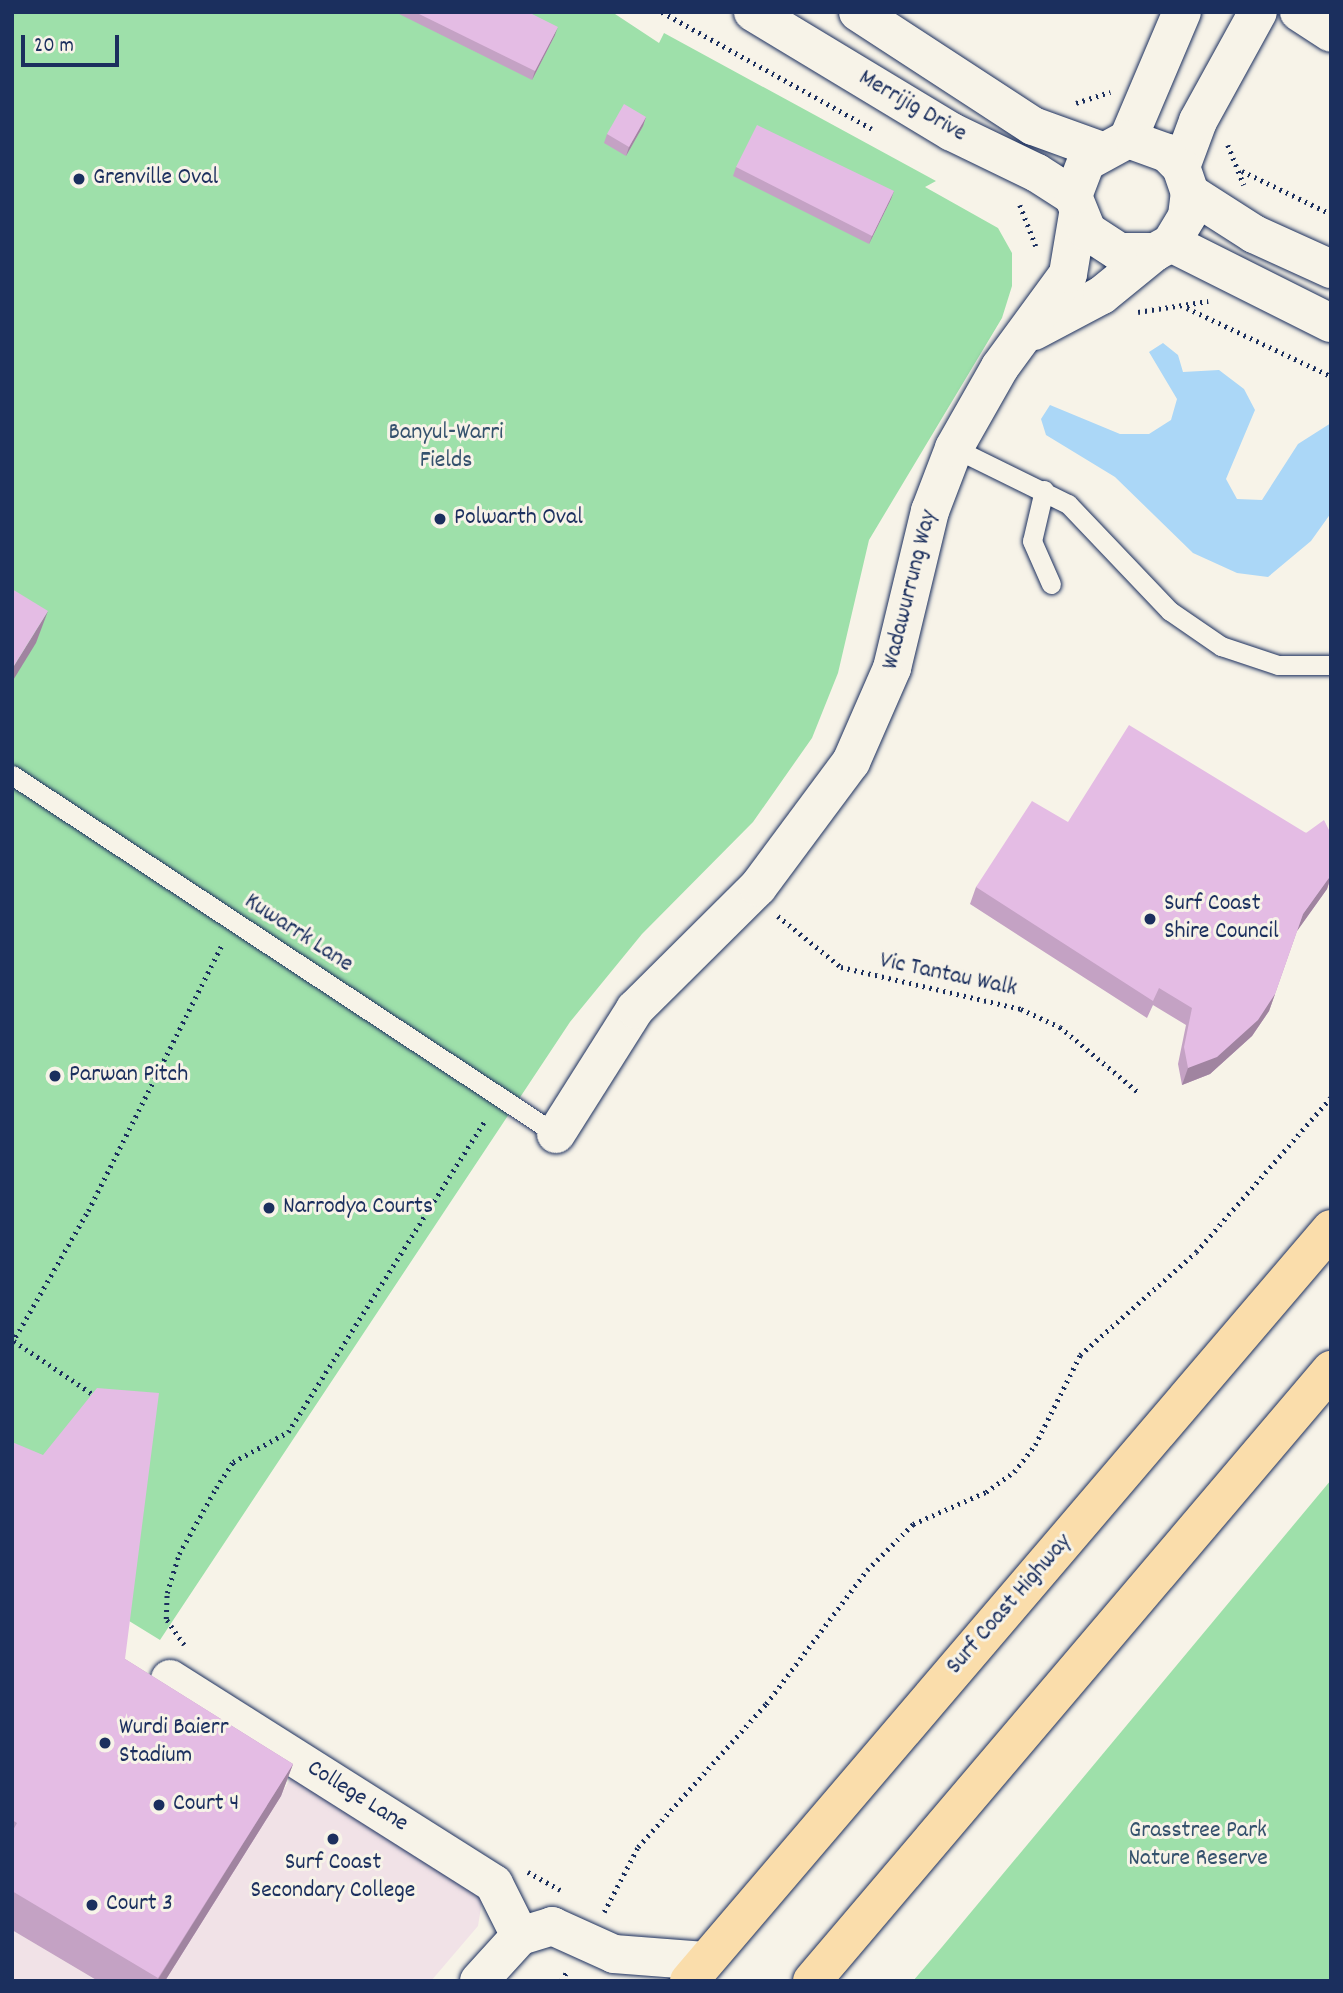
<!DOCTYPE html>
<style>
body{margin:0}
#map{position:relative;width:1343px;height:1993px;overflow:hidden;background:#f7f3e8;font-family:Dekko,sans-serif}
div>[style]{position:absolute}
.built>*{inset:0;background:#f1e2e7}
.green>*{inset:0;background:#9ee0aa}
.water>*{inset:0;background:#abd7f7}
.path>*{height:4.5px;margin-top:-2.25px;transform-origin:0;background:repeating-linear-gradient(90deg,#1b2f5e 0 2px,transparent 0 7px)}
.roads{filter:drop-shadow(0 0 2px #1b2f5e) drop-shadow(0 0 2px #1b2f5e)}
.service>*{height:19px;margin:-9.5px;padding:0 9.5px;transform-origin:9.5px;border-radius:9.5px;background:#f7f3e8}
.minor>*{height:38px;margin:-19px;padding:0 19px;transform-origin:19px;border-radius:19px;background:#f7f3e8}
.tertiary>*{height:38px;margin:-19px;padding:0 19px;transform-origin:19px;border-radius:19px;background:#f7f3e8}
.primary>*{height:38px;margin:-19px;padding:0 19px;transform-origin:19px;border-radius:19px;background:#faddab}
.wall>*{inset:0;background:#c4a2c4}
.shaded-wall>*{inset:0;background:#a084a0}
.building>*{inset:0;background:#e4bce4}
.dots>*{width:19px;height:19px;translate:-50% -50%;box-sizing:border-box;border:4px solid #f7f3e8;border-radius:50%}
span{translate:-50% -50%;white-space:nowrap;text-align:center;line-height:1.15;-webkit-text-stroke:6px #f7f3e8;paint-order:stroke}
.street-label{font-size:24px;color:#1b2f5e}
.poi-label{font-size:24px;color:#1b2f5e}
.left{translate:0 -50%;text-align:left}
.park-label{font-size:24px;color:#35526d}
.frame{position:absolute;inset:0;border:14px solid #1b2f5e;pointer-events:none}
.scale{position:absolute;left:21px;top:35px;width:98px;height:32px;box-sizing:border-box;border:4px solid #1b2f5e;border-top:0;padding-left:9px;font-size:21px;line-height:24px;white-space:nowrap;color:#1b2f5e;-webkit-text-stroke:5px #f7f3e8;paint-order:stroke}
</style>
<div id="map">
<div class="built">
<div style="clip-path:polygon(296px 1770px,485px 1883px,478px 1926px,431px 1981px,165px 1981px)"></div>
<div style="clip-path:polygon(12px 1930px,98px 1981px,12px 1981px)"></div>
</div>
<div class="green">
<div style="clip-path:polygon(12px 12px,612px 12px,659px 43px,664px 33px,936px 181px,925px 187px,998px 228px,1012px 253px,1012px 286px,1002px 318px,869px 540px,838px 673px,812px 738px,753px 822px,642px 934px,570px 1022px,160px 1640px,12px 1549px)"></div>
<div style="clip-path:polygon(1331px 1480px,1331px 1981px,913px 1981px,942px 1947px)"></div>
</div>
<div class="water">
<div style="clip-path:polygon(1163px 343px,1178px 355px,1183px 372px,1219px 370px,1244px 389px,1255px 410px,1226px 479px,1237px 499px,1262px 500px,1298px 444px,1331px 423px,1331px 513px,1311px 541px,1268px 577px,1237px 573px,1193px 553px,1115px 477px,1046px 435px,1041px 419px,1050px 405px,1120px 434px,1149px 434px,1171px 420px,1177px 399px,1149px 352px)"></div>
</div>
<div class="path">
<div style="left:662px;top:12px;width:240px;rotate:29.1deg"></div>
<div style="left:1076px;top:103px;width:36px;rotate:-18deg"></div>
<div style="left:1228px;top:145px;width:43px;rotate:68.2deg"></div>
<div style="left:1242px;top:171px;width:99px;rotate:25.8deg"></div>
<div style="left:1020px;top:205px;width:44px;rotate:68.7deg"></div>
<div style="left:1187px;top:308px;width:159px;rotate:25.3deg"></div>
<div style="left:1138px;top:312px;width:71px;rotate:-8.9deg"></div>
<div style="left:778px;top:916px;width:81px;rotate:39deg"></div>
<div style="left:841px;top:967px;width:185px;rotate:13.1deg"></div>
<div style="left:1021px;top:1009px;width:43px;rotate:24.8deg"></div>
<div style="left:1060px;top:1027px;width:102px;rotate:39.8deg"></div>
<div style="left:14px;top:1341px;width:100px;rotate:34deg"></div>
<div style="left:12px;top:1343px;width:152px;rotate:-60.1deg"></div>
<div style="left:88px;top:1211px;width:299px;rotate:-63.3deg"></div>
<div style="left:184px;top:1645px;width:32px;rotate:-125deg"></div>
<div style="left:166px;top:1619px;width:26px;rotate:-88deg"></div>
<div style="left:167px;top:1593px;width:41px;rotate:-72.9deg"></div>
<div style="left:179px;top:1554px;width:76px;rotate:-60.7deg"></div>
<div style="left:216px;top:1488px;width:31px;rotate:-57deg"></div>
<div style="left:233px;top:1462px;width:63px;rotate:-28.6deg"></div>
<div style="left:288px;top:1432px;width:370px;rotate:-57.7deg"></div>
<div style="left:528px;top:1872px;width:37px;rotate:29deg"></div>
<div style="left:604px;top:1912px;width:73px;rotate:-62.4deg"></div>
<div style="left:638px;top:1847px;width:192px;rotate:-48.2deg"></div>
<div style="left:766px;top:1704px;width:168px;rotate:-53deg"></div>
<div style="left:867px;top:1570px;width:65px;rotate:-45deg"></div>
<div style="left:913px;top:1524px;width:80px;rotate:-23.7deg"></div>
<div style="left:986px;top:1492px;width:34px;rotate:-36deg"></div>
<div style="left:1014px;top:1472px;width:34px;rotate:-52deg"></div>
<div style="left:1035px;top:1445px;width:101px;rotate:-63.4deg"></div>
<div style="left:1080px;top:1355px;width:155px;rotate:-41.6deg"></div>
<div style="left:1196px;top:1252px;width:206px;rotate:-48.9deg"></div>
<div style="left:561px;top:1981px;width:13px;rotate:-58deg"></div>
</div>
<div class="roads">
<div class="service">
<div style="left:954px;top:448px;width:127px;rotate:26.2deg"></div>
<div style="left:1068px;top:504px;width:148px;rotate:46.4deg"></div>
<div style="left:1170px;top:611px;width:62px;rotate:34.5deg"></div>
<div style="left:1221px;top:646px;width:60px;rotate:18.4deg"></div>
<div style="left:1278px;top:665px;width:53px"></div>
<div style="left:1044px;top:490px;width:52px;rotate:103.2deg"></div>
<div style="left:1032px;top:541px;width:47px;rotate:66.2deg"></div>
<div style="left:12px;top:775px;width:652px;rotate:33.42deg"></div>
</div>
<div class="minor">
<div style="left:1299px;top:12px;width:38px;rotate:33deg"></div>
<div style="left:1128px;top:139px;width:138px;rotate:-67deg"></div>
<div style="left:1181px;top:167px;width:49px;rotate:-69.7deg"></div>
<div style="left:1198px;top:121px;width:124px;rotate:-61.2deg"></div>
<div style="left:1034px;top:331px;width:77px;rotate:-27.9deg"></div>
<div style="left:1102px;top:295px;width:68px;rotate:-39.1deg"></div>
<div style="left:556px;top:1134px;width:148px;rotate:-57.7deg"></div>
<div style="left:635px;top:1009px;width:173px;rotate:-44.8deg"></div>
<div style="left:758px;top:887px;width:156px;rotate:-53.4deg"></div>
<div style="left:851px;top:762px;width:103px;rotate:-66.4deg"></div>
<div style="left:892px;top:668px;width:162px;rotate:-76.4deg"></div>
<div style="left:930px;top:511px;width:67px;rotate:-69.1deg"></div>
<div style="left:954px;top:448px;width:93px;rotate:-60.4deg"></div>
<div style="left:1000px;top:367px;width:115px;rotate:-53.8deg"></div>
<div style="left:1068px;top:274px;width:61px;rotate:-80.5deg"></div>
<div style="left:170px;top:1679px;width:383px;rotate:32.3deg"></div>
<div style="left:494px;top:1884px;width:58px;rotate:63.4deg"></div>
<div style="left:479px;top:1981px;width:61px;rotate:-47.7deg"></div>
<div style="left:520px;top:1936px;width:34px;rotate:-17deg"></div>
<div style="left:552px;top:1926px;width:68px;rotate:24.3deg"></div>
<div style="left:614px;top:1954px;width:91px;rotate:4.4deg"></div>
</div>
<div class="tertiary">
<div style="left:753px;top:12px;width:232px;rotate:31.1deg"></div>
<div style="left:952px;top:132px;width:94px;rotate:25.8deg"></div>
<div style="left:1037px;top:173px;width:43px;rotate:32.6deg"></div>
<div style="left:1073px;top:196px;width:38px;rotate:68deg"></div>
<div style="left:1087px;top:231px;width:38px;rotate:33deg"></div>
<div style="left:1119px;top:252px;width:36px"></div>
<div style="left:1155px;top:252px;width:18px;rotate:-29deg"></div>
<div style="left:1171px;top:243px;width:31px;rotate:-59deg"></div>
<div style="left:1187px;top:216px;width:23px;rotate:-83deg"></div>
<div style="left:1190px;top:193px;width:28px;rotate:-109deg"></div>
<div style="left:1181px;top:167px;width:20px;rotate:-135deg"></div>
<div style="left:1167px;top:153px;width:41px;rotate:-160.3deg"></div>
<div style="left:1128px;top:139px;width:48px;rotate:151.3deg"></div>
<div style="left:1086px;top:162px;width:36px;rotate:111deg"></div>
<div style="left:858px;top:12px;width:209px;rotate:33.1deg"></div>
<div style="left:1033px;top:126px;width:70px;rotate:20deg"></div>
<div style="left:1190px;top:193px;width:76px;rotate:32.6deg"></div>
<div style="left:1254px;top:234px;width:85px;rotate:24.4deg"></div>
<div style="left:1171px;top:243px;width:179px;rotate:26.6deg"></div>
</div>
<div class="primary">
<div style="left:689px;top:1981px;width:989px;rotate:-49.51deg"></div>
<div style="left:812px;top:1981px;width:802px;rotate:-49.65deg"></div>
</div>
</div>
<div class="wall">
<div style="clip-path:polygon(397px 12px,528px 12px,555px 35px,532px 80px,397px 13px)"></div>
<div style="clip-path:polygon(646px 117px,643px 126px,626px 156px,604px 143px,607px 134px)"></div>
<div style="clip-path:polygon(736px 167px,894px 191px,891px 199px,869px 244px,733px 176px)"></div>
<div style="clip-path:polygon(1068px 822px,1331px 834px,1331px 878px,1327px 889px,1297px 931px,1269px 1011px,1252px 1036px,1210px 1074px,1182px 1085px,1178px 1064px,1186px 1025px,1153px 1005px,1147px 1018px,970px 904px,976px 887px)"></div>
<div style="clip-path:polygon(12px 1442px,125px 1659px,293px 1764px,281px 1796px,165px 1981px,98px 1981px,12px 1930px)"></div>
</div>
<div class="shaded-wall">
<div style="clip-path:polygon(558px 27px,555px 35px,532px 80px,535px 71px)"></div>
<div style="clip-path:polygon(646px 117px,643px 126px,626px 156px,629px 147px)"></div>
<div style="clip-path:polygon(894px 191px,891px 199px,869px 244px,872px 236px)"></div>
<div style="clip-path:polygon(48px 611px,36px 643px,12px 682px,12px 669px)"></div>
<div style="clip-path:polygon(1331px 875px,1327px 889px,1297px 931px,1303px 914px)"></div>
<div style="clip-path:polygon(1275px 994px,1269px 1011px,1252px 1036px,1210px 1074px,1182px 1085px,1188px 1068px)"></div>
<div style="clip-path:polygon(293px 1764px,281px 1796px,165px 1981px,157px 1981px)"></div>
</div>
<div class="building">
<div style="clip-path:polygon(415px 12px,528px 12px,558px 27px,535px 71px)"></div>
<div style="clip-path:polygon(624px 104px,646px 117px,629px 147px,607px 134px)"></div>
<div style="clip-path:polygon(757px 125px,894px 191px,872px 236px,736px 167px)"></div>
<div style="clip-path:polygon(12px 589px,48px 611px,12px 669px)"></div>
<div style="clip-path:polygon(1129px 725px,1306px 833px,1324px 820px,1331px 834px,1331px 875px,1303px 914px,1275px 994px,1258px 1020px,1217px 1057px,1188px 1068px,1184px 1047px,1192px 1008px,1159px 988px,1153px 1001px,976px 887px,1032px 801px,1068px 822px)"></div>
<div style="clip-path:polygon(97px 1388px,159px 1393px,125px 1659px,293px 1764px,158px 1978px,12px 1891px,12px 1832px,17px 1823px,12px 1820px,12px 1442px,43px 1455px)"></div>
</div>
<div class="dots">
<div style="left:79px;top:179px;background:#1b2f5e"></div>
<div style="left:440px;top:519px;background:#1b2f5e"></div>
<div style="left:1150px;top:919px;background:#1b2f5e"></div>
<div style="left:55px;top:1076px;background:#1b2f5e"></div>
<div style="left:269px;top:1208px;background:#1b2f5e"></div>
<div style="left:105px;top:1743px;background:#1b2f5e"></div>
<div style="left:159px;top:1805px;background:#1b2f5e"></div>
<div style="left:333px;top:1839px;background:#1b2f5e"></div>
<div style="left:92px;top:1905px;background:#1b2f5e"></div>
</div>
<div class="street-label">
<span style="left:912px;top:107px;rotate:30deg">Merrijig Drive</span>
<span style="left:911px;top:590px;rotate:-76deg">Wadawurrung Way</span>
<span style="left:298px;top:934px;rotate:33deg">Kuwarrk Lane</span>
<span style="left:948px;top:976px;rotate:12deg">Vic Tantau Walk</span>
<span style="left:1010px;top:1605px;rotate:-49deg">Surf Coast Highway</span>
<span style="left:357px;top:1797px;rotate:32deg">College Lane</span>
</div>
<div class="poi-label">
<span class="left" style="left:93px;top:179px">Grenville Oval</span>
<span class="left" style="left:454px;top:519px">Polwarth Oval</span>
<span class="left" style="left:1164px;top:919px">Surf Coast<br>Shire Council</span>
<span class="left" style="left:69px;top:1076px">Parwan Pitch</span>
<span class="left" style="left:283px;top:1208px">Narrodya Courts</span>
<span class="left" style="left:119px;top:1743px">Wurdi Baierr<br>Stadium</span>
<span class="left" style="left:173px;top:1805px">Court 4</span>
<span style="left:333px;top:1878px">Surf Coast<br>Secondary College</span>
<span class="left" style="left:106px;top:1905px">Court 3</span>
</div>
<div class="park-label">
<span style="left:446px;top:448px">Banyul-Warri<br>Fields</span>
<span style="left:1198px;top:1846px">Grasstree Park<br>Nature Reserve</span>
</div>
<div class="frame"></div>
<div class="scale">20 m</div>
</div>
